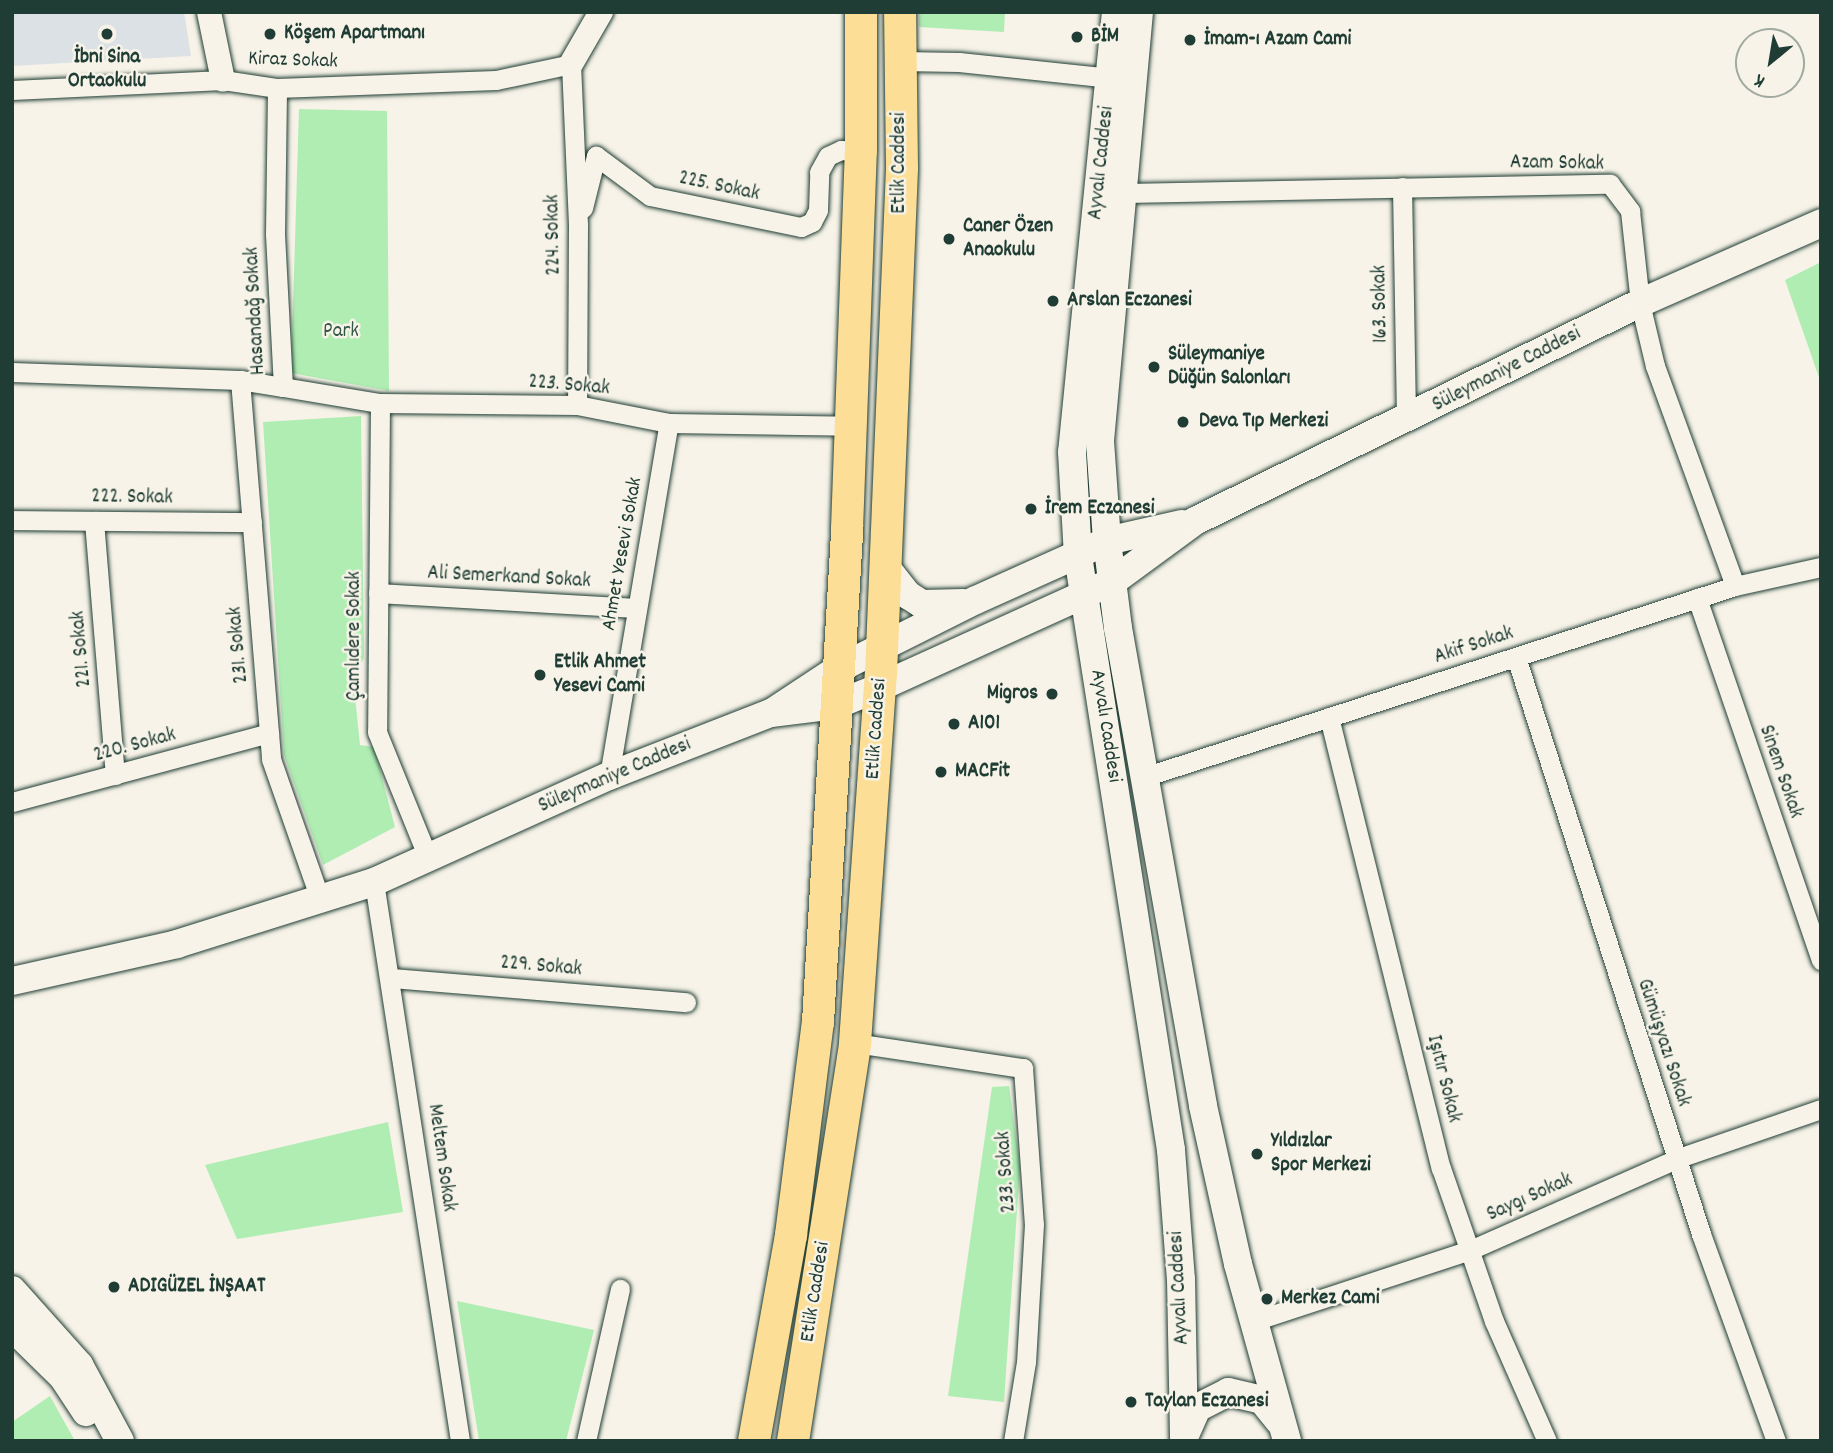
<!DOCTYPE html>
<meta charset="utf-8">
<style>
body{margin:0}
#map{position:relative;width:1833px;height:1453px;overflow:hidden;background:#f7f3e8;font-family:Dekko,sans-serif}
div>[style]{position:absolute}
.built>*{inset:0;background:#dce1e6}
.green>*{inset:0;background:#b0edb3}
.roads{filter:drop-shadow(0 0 2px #1f3d34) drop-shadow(0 0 2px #1f3d34)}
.minor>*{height:19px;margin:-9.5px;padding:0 9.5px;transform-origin:9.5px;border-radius:9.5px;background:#f7f3e8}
.tertiary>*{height:24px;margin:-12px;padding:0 12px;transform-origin:12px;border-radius:12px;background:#f7f3e8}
.secondary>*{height:28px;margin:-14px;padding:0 14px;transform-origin:14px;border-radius:14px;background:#f7f3e8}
.primary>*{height:32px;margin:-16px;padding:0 16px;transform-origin:16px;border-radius:16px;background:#fdde96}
.dots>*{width:19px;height:19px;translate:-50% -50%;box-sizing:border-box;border:4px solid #f7f3e8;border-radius:50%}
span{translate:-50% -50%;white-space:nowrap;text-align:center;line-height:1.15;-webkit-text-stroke:5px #f7f3e8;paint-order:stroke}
.poi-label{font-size:21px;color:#1f3d34;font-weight:700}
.left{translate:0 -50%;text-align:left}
.right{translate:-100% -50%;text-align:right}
.street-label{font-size:21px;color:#1f3d34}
.park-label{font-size:21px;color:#355747}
.frame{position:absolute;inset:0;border:14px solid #1f3d34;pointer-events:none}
.north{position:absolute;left:1735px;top:28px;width:70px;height:70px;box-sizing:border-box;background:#f7f3e8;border:2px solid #a1aaa0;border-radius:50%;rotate:210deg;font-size:19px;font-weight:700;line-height:28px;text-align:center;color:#1f3d34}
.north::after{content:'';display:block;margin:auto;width:24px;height:32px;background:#1f3d34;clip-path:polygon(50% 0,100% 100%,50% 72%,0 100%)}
</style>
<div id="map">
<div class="built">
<div style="clip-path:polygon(12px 12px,184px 12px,191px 56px,12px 66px)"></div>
</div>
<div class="green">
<div style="clip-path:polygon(919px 12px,1005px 12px,1004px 32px,919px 27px)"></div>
<div style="clip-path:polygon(299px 109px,387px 111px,389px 391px,291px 373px)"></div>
<div style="clip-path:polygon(1821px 262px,1821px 383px,1785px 280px)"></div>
<div style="clip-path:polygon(361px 416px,364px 658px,353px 677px,360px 745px,374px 747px,395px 827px,323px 865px,284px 755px,263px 422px)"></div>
<div style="clip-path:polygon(1009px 1086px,1020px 1167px,1004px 1402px,948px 1396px,992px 1087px)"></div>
<div style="clip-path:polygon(388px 1122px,403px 1212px,237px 1239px,205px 1165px)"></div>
<div style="clip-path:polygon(457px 1301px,594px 1330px,566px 1441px,479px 1441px)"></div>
<div style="clip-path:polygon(50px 1396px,75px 1441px,12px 1441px,12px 1422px)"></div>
</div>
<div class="roads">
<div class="minor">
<div style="left:900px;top:61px;width:59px;rotate:1deg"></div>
<div style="left:959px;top:62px;width:153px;rotate:6deg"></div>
<div style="left:12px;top:90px;width:211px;rotate:-2.7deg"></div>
<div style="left:223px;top:80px;width:55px;rotate:8.4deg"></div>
<div style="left:277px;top:88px;width:219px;rotate:-2.1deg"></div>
<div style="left:496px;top:80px;width:77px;rotate:-12deg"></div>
<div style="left:571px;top:64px;width:162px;rotate:87.5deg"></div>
<div style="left:578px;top:226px;width:179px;rotate:90.3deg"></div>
<div style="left:1402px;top:187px;width:233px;rotate:89deg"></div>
<div style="left:1122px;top:193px;width:488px;rotate:-1.1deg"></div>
<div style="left:1610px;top:184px;width:34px;rotate:53deg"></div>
<div style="left:1630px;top:211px;width:93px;rotate:83.8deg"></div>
<div style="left:1640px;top:303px;width:65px;rotate:76.6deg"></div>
<div style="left:1655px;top:366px;width:234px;rotate:70deg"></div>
<div style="left:583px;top:208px;width:54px;rotate:-76deg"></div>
<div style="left:596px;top:156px;width:67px;rotate:36.5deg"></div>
<div style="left:650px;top:196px;width:154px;rotate:11.6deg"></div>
<div style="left:801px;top:227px;width:12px;rotate:-24deg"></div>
<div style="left:812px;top:222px;width:13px;rotate:-63deg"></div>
<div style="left:818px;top:210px;width:38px;rotate:-88deg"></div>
<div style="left:819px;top:172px;width:18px;rotate:-61deg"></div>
<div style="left:828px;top:156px;width:14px;rotate:-25deg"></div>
<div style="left:841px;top:150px;width:20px;rotate:3deg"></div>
<div style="left:12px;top:372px;width:228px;rotate:2deg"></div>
<div style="left:240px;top:380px;width:44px;rotate:9.2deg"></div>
<div style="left:283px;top:387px;width:153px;rotate:-93deg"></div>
<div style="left:275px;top:234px;width:146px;rotate:-89.2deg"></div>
<div style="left:240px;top:380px;width:380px;rotate:85.3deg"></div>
<div style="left:271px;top:759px;width:148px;rotate:70.7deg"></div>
<div style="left:283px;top:387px;width:98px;rotate:9.4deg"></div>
<div style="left:380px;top:403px;width:197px;rotate:0.6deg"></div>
<div style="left:577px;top:405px;width:94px;rotate:11.1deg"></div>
<div style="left:669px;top:423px;width:182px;rotate:0.9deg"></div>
<div style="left:380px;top:403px;width:329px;rotate:90.5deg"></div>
<div style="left:377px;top:732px;width:138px;rotate:67.9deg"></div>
<div style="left:12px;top:520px;width:240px;rotate:0.5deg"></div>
<div style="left:94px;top:521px;width:255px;rotate:85.3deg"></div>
<div style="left:378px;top:593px;width:258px;rotate:3.3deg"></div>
<div style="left:1697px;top:598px;width:383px;rotate:71.1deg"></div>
<div style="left:1516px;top:657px;width:606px;rotate:72.22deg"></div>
<div style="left:1701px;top:1234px;width:220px;rotate:70.1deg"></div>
<div style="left:1329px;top:717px;width:465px;rotate:76.1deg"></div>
<div style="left:1441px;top:1168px;width:162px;rotate:70.9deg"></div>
<div style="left:1494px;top:1321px;width:131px;rotate:66.2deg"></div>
<div style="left:609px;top:776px;width:358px;rotate:-80.4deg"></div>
<div style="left:1144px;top:777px;width:621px;rotate:-17.91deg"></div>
<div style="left:1735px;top:586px;width:88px;rotate:-12.5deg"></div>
<div style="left:12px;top:802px;width:266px;rotate:-15deg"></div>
<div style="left:374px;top:882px;width:566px;rotate:81.25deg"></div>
<div style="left:392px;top:978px;width:295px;rotate:4.7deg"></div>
<div style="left:855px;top:1043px;width:170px;rotate:8.5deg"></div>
<div style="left:1023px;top:1068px;width:156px;rotate:86deg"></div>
<div style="left:1034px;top:1224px;width:138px;rotate:93.3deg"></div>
<div style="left:1026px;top:1362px;width:80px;rotate:99.3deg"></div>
<div style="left:1254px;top:1321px;width:227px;rotate:-18.2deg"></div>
<div style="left:1470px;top:1250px;width:225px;rotate:-23.8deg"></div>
<div style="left:1676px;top:1159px;width:153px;rotate:-19deg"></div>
<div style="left:586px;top:1441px;width:156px;rotate:-77.4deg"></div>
</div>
<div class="tertiary">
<div style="left:209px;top:12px;width:69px;rotate:78.4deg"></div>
<div style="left:571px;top:64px;width:60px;rotate:-60deg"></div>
</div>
<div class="secondary">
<div style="left:1116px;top:12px;width:442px;rotate:95.7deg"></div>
<div style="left:1072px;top:452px;width:104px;rotate:86.7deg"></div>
<div style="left:1078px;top:556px;width:601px;rotate:81.1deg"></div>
<div style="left:1171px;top:1150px;width:129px;rotate:85.6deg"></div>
<div style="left:1181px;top:1279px;width:162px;rotate:88.9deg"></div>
<div style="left:1139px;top:12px;width:431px;rotate:95.2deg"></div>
<div style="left:1100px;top:441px;width:100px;rotate:86deg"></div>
<div style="left:1107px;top:541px;width:88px;rotate:82.8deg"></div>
<div style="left:1118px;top:628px;width:485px;rotate:79.9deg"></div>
<div style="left:1203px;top:1106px;width:162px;rotate:77.5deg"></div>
<div style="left:1238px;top:1264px;width:184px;rotate:74.5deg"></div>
<div style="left:885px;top:566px;width:37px;rotate:52deg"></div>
<div style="left:908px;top:595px;width:17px;rotate:33deg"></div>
<div style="left:922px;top:604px;width:41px;rotate:-1.4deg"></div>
<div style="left:776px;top:710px;width:74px;rotate:-33.5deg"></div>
<div style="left:838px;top:669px;width:154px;rotate:-26.6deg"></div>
<div style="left:976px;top:600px;width:144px;rotate:-24.2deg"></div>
<div style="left:1107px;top:541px;width:77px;rotate:-12.8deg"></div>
<div style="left:12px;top:981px;width:169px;rotate:-12.6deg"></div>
<div style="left:177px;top:944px;width:207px;rotate:-17.5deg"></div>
<div style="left:374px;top:882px;width:258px;rotate:-24.3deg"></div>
<div style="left:609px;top:776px;width:174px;rotate:-21.3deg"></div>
<div style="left:771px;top:713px;width:65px;rotate:-7deg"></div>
<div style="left:836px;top:705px;width:48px;rotate:-22.2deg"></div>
<div style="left:880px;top:687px;width:255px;rotate:-24.4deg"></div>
<div style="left:1112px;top:582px;width:103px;rotate:-36.3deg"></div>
<div style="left:1195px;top:521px;width:496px;rotate:-26.1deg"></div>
<div style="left:1640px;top:303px;width:198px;rotate:-23.8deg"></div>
<div style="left:12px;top:1290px;width:101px;rotate:48.2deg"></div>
<div style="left:79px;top:1365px;width:86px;rotate:61.7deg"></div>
<div style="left:12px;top:1327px;width:71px;rotate:44.4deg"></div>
<div style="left:63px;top:1377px;width:42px;rotate:56.7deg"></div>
<div style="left:1185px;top:1435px;width:30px;rotate:-66deg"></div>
<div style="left:1197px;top:1408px;width:35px;rotate:-27deg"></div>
<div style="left:1228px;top:1392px;width:35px;rotate:13deg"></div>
<div style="left:1262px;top:1400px;width:27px;rotate:51deg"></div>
</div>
<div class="primary">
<div style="left:754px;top:1441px;width:209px;rotate:-79.8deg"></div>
<div style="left:791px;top:1235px;width:215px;rotate:-82.8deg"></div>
<div style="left:818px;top:1022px;width:494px;rotate:-86.6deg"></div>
<div style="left:847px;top:529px;width:378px;rotate:-87.9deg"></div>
<div style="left:861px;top:151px;width:139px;rotate:-90deg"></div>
<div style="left:793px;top:1441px;width:403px;rotate:-81.1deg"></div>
<div style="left:855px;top:1043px;width:370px;rotate:-86deg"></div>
<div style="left:881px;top:674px;width:506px;rotate:-87.62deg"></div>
<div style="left:902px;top:168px;width:156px;rotate:-90.7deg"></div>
</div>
</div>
<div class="dots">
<div style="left:107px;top:34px;background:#1f3d34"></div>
<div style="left:270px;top:34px;background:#1f3d34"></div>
<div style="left:1077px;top:37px;background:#1f3d34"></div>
<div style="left:1190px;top:40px;background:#1f3d34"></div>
<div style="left:949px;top:239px;background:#1f3d34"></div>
<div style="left:1053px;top:301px;background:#1f3d34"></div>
<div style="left:1154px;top:367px;background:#1f3d34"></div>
<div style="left:1183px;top:422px;background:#1f3d34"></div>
<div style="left:1031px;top:509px;background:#1f3d34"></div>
<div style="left:540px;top:675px;background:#1f3d34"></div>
<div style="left:1052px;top:694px;background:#1f3d34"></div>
<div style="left:954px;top:724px;background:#1f3d34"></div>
<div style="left:941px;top:772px;background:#1f3d34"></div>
<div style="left:1257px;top:1154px;background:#1f3d34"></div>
<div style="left:114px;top:1287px;background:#1f3d34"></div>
<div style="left:1267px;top:1299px;background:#1f3d34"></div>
<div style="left:1131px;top:1402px;background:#1f3d34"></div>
</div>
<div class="poi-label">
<span class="left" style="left:284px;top:34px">Köşem Apartmanı</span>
<span class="left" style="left:1091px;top:37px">BİM</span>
<span class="left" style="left:1204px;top:40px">İmam-ı Azam Cami</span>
<span style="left:107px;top:70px">İbni Sina<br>Ortaokulu</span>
<span class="left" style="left:963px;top:239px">Caner Özen<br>Anaokulu</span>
<span class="left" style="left:1067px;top:301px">Arslan Eczanesi</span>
<span class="left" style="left:1168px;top:367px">Süleymaniye<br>Düğün Salonları</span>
<span class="left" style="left:1199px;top:422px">Deva Tıp Merkezi</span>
<span class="left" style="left:1045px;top:509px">İrem Eczanesi</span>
<span class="left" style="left:554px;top:675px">Etlik Ahmet<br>Yesevi Cami</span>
<span class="right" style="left:1038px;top:694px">Migros</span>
<span class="left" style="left:968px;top:724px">A101</span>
<span class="left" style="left:955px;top:772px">MACFit</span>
<span class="left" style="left:1271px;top:1154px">Yıldızlar<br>Spor Merkezi</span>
<span class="left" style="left:128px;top:1287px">ADIGÜZEL İNŞAAT</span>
<span class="left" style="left:1281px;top:1299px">Merkez Cami</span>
<span class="left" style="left:1145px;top:1402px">Taylan Eczanesi</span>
</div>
<div class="street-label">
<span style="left:293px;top:61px;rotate:2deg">Kiraz Sokak</span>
<span style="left:900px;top:163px;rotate:-90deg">Etlik Caddesi</span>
<span style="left:1102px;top:163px;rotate:-84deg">Ayvalı Caddesi</span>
<span style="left:1557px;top:164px;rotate:1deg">Azam Sokak</span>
<span style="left:719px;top:187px;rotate:12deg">225. Sokak</span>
<span style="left:554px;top:235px;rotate:-91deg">224. Sokak</span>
<span style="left:1381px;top:304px;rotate:-91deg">163. Sokak</span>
<span style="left:256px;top:311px;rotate:-93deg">Hasandağ Sokak</span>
<span style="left:1507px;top:370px;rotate:-27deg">Süleymaniye Caddesi</span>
<span style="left:569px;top:386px;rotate:5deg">223. Sokak</span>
<span style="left:132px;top:498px;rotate:1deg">222. Sokak</span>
<span style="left:623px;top:554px;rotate:-80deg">Ahmet Yesevi Sokak</span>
<span style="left:509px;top:578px;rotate:3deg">Ali Semerkand Sokak</span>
<span style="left:355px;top:636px;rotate:-90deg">Çamlıdere Sokak</span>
<span style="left:239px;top:645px;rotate:-95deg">231. Sokak</span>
<span style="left:1474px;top:646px;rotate:-18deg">Akif Sokak</span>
<span style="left:82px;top:649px;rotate:-95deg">221. Sokak</span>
<span style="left:1105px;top:726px;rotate:81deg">Ayvalı Caddesi</span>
<span style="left:877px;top:729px;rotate:-86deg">Etlik Caddesi</span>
<span style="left:135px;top:746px;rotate:-15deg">220. Sokak</span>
<span style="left:1780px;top:772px;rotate:71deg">Sinem Sokak</span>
<span style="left:615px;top:776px;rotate:-23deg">Süleymaniye Caddesi</span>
<span style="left:541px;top:967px;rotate:5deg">229. Sokak</span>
<span style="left:1663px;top:1043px;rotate:72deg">Gümüşyazı Sokak</span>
<span style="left:1443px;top:1079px;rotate:76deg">Işıtır Sokak</span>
<span style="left:441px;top:1158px;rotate:82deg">Meltem Sokak</span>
<span style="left:1007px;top:1172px;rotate:-94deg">233. Sokak</span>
<span style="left:1530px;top:1198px;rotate:-24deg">Saygı Sokak</span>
<span style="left:1180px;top:1288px;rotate:-93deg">Ayvalı Caddesi</span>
<span style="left:816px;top:1292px;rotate:-81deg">Etlik Caddesi</span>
</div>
<div class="park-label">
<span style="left:341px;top:332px">Park</span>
</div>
<div class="frame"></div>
<div class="north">K</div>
</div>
